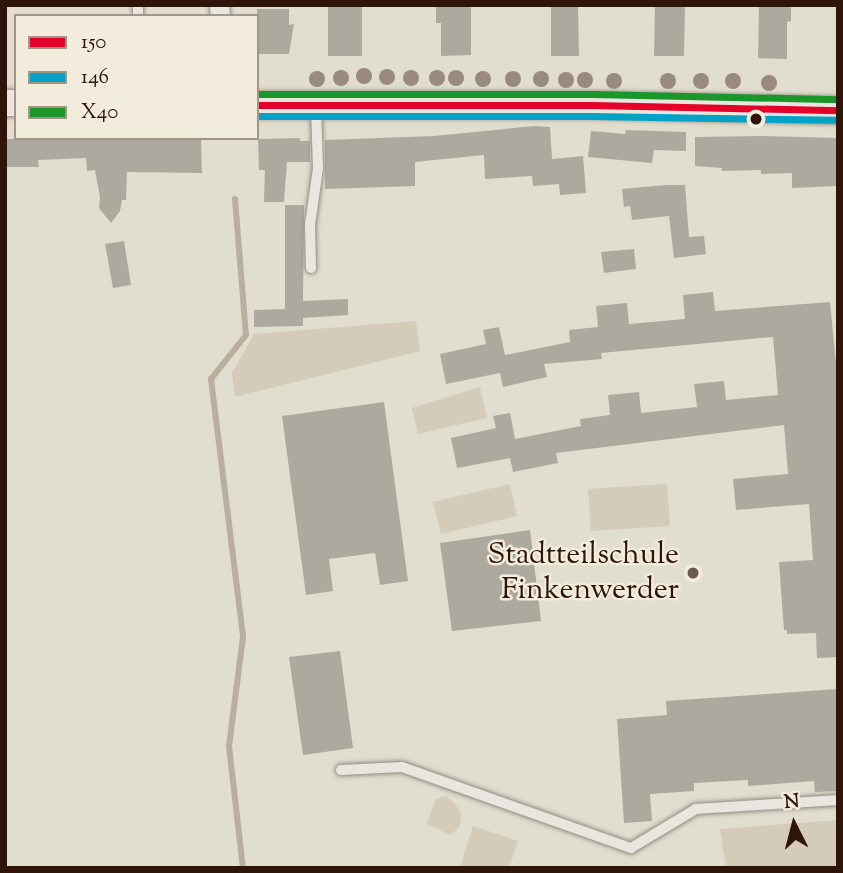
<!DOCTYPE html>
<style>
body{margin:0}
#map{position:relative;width:843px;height:873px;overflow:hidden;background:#e1ddcf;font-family:"Sorts Mill Goudy",serif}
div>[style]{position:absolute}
.green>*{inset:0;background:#d4ccb9}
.stream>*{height:6px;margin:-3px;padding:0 3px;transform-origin:3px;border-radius:3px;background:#baaf9c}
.building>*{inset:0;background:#aea99f}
.roads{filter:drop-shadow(0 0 2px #928c83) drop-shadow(0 0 2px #928c83)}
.lane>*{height:10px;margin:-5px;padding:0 5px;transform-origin:5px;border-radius:5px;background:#e9e6df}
.street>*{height:19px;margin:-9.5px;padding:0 9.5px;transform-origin:9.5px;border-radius:9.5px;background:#e9e6df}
.secondary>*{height:26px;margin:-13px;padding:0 13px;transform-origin:13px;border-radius:13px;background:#e9e6df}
.bus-1>*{height:7px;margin:-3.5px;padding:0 3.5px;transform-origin:3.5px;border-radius:3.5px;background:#e4002b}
.bus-2>*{height:7px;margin:-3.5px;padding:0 3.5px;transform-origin:3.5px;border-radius:3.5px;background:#02a2c4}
.bus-3>*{height:7px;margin:-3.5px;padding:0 3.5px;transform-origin:3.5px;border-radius:3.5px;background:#1a962b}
.trees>*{width:16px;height:16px;margin:-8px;border-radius:50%;background:#988a7c}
.dots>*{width:19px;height:19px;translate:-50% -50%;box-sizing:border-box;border:4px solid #f1ecdb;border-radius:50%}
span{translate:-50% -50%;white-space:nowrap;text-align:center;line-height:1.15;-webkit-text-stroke:5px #f1ecdb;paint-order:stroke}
.poi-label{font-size:30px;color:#2f1409}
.right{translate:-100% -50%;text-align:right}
.frame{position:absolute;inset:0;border:7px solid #2f1409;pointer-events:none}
.legend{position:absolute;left:14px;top:14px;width:245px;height:126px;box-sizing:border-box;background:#f1ecdb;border:2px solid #a39687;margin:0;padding:9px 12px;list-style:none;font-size:21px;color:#2f1409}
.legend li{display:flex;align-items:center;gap:14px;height:35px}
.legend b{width:35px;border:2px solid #a39687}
.north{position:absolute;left:759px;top:789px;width:70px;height:70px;-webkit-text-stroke:5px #f1ecdb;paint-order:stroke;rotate:354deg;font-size:19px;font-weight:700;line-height:28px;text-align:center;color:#2f1409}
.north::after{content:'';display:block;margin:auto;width:24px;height:32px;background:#2f1409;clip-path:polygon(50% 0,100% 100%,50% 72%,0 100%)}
</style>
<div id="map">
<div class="green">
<div style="clip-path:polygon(416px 321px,420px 351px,235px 397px,232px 373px,254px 334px)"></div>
<div style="clip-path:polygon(480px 387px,487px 418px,418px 434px,412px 408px)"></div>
<div style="clip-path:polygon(510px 484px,517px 516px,441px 534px,433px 502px)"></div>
<div style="clip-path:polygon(667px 484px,670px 526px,591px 531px,588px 489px)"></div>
<div style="clip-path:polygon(445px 796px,454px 802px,461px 813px,460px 826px,451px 835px,427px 824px,435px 800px)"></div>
<div style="clip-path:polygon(838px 820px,838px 868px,726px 868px,720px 829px)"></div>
<div style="clip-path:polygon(473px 826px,518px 841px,509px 868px,460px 868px)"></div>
</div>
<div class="stream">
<div style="left:235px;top:199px;width:136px;rotate:85.4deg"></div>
<div style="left:246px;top:335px;width:56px;rotate:128.5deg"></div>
<div style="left:211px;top:379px;width:260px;rotate:82.9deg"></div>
<div style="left:243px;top:637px;width:110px;rotate:97.3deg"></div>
<div style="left:229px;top:746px;width:123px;rotate:83.5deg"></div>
</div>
<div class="building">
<div style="clip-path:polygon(328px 5px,362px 5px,362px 56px,328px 56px)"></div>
<div style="clip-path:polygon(436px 5px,471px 5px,471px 55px,441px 56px,441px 23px,436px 23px)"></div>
<div style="clip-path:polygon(551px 5px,578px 5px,579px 56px,551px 56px)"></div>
<div style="clip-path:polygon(655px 5px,685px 5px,684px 56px,654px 56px)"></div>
<div style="clip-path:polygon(759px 5px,791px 5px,791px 21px,787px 22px,787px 59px,758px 58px)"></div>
<div style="clip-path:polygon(257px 9px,289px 9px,289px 25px,294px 24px,289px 54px,257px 54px)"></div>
<div style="clip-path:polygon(534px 126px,550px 127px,552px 159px,583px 156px,586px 193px,560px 195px,559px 184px,533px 186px,532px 176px,485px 179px,484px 155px,415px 162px,415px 186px,325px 189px,325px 140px,434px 136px)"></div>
<div style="clip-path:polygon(626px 130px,686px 132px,686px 151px,654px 150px,652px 163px,588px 157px,591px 131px,625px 134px)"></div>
<div style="clip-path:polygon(760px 136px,838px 138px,838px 186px,792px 188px,792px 173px,761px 174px,761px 170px,722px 171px,722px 168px,695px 166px,695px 137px)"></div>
<div style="clip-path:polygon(201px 138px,202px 173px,127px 172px,126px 200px,122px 200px,120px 211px,111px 223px,99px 208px,100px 197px,95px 170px,87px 171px,86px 158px,38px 160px,39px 167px,5px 167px,5px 139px)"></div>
<div style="clip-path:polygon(300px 138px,300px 141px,310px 141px,310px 162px,287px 162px,284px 202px,264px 202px,265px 170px,259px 170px,258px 139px)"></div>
<div style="clip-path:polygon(666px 185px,685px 185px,689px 237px,704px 236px,706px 254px,674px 258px,669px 216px,632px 220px,630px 206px,624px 207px,622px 189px)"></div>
<div style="clip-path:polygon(285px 205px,304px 205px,303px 301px,348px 299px,348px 315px,303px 318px,303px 326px,254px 327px,254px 310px,285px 309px)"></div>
<div style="clip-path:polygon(124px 241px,131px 285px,113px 288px,105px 244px)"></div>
<div style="clip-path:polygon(634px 249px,636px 269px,604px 273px,601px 252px)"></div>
<div style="clip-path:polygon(713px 292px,715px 311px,830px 302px,838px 384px,838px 657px,817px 658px,816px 633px,787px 634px,787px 630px,784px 630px,779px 562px,813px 560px,809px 504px,736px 510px,733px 479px,788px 474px,784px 425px,556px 453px,558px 463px,513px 472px,510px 458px,457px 468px,451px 438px,496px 428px,493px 416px,510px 413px,515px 439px,581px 426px,580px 419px,610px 415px,608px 395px,639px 392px,641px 413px,697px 407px,694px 384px,724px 381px,726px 400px,778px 395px,773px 337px,601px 353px,602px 359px,544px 364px,547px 377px,503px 387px,500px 373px,446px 384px,440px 354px,486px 344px,483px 330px,499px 327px,505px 355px,570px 342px,569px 330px,598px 327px,596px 306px,627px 303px,629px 324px,685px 319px,683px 295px)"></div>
<div style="clip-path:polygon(384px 402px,408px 581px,380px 585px,375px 553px,329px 559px,333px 591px,306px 595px,282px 416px)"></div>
<div style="clip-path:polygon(530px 530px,541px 621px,452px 631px,440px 543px)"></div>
<div style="clip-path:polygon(340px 651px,353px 748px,303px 755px,289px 657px)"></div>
<div style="clip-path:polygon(838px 689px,838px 791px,815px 792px,814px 781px,748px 786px,748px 780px,694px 783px,694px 791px,650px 794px,652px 821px,624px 823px,617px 719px,667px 715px,666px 701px)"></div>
</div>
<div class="roads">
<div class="lane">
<div style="left:138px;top:5px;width:11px;rotate:90deg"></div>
<div style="left:311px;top:268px;width:43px;rotate:-91.3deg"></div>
<div style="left:310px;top:225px;width:58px;rotate:-82deg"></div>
<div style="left:318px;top:168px;width:60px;rotate:-91.9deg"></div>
<div style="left:341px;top:770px;width:61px;rotate:-2.8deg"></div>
<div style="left:402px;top:767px;width:243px;rotate:19.5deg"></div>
<div style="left:631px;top:848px;width:76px;rotate:-31deg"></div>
<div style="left:696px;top:809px;width:142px;rotate:-3.6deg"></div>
</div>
<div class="street">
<div style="left:219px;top:5px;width:11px;rotate:85deg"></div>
</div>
<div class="secondary">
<div style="left:5px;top:103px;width:11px"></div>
<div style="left:257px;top:105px;width:335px"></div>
<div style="left:592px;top:105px;width:246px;rotate:1.2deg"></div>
</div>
</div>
<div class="bus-1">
<div style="left:257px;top:105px;width:335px"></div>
<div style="left:592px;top:105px;width:246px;rotate:1.2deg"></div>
</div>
<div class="bus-2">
<div style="left:257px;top:116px;width:335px"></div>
<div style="left:592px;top:116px;width:246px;rotate:0.9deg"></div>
</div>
<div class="bus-3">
<div style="left:257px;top:94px;width:335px"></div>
<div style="left:592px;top:94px;width:246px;rotate:1.2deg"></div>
</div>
<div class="trees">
<div style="left:364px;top:76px"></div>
<div style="left:387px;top:77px"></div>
<div style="left:341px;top:78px"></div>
<div style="left:411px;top:78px"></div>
<div style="left:437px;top:78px"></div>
<div style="left:456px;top:78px"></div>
<div style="left:317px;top:79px"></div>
<div style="left:483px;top:79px"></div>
<div style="left:513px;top:79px"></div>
<div style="left:541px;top:79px"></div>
<div style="left:566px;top:80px"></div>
<div style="left:585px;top:80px"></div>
<div style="left:614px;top:81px"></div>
<div style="left:668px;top:81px"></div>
<div style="left:701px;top:81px"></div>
<div style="left:733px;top:81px"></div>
<div style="left:769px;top:83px"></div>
</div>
<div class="dots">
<div style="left:756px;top:119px;background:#2f1409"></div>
<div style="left:693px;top:573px;background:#6d5a4e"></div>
</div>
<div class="poi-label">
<span class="right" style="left:679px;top:573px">Stadtteilschule<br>Finkenwerder</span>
</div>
<div class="frame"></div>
<ul class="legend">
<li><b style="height:9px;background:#e4002b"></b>150</li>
<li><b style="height:9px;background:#02a2c4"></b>146</li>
<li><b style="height:9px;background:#1a962b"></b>X40</li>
</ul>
<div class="north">N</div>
</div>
